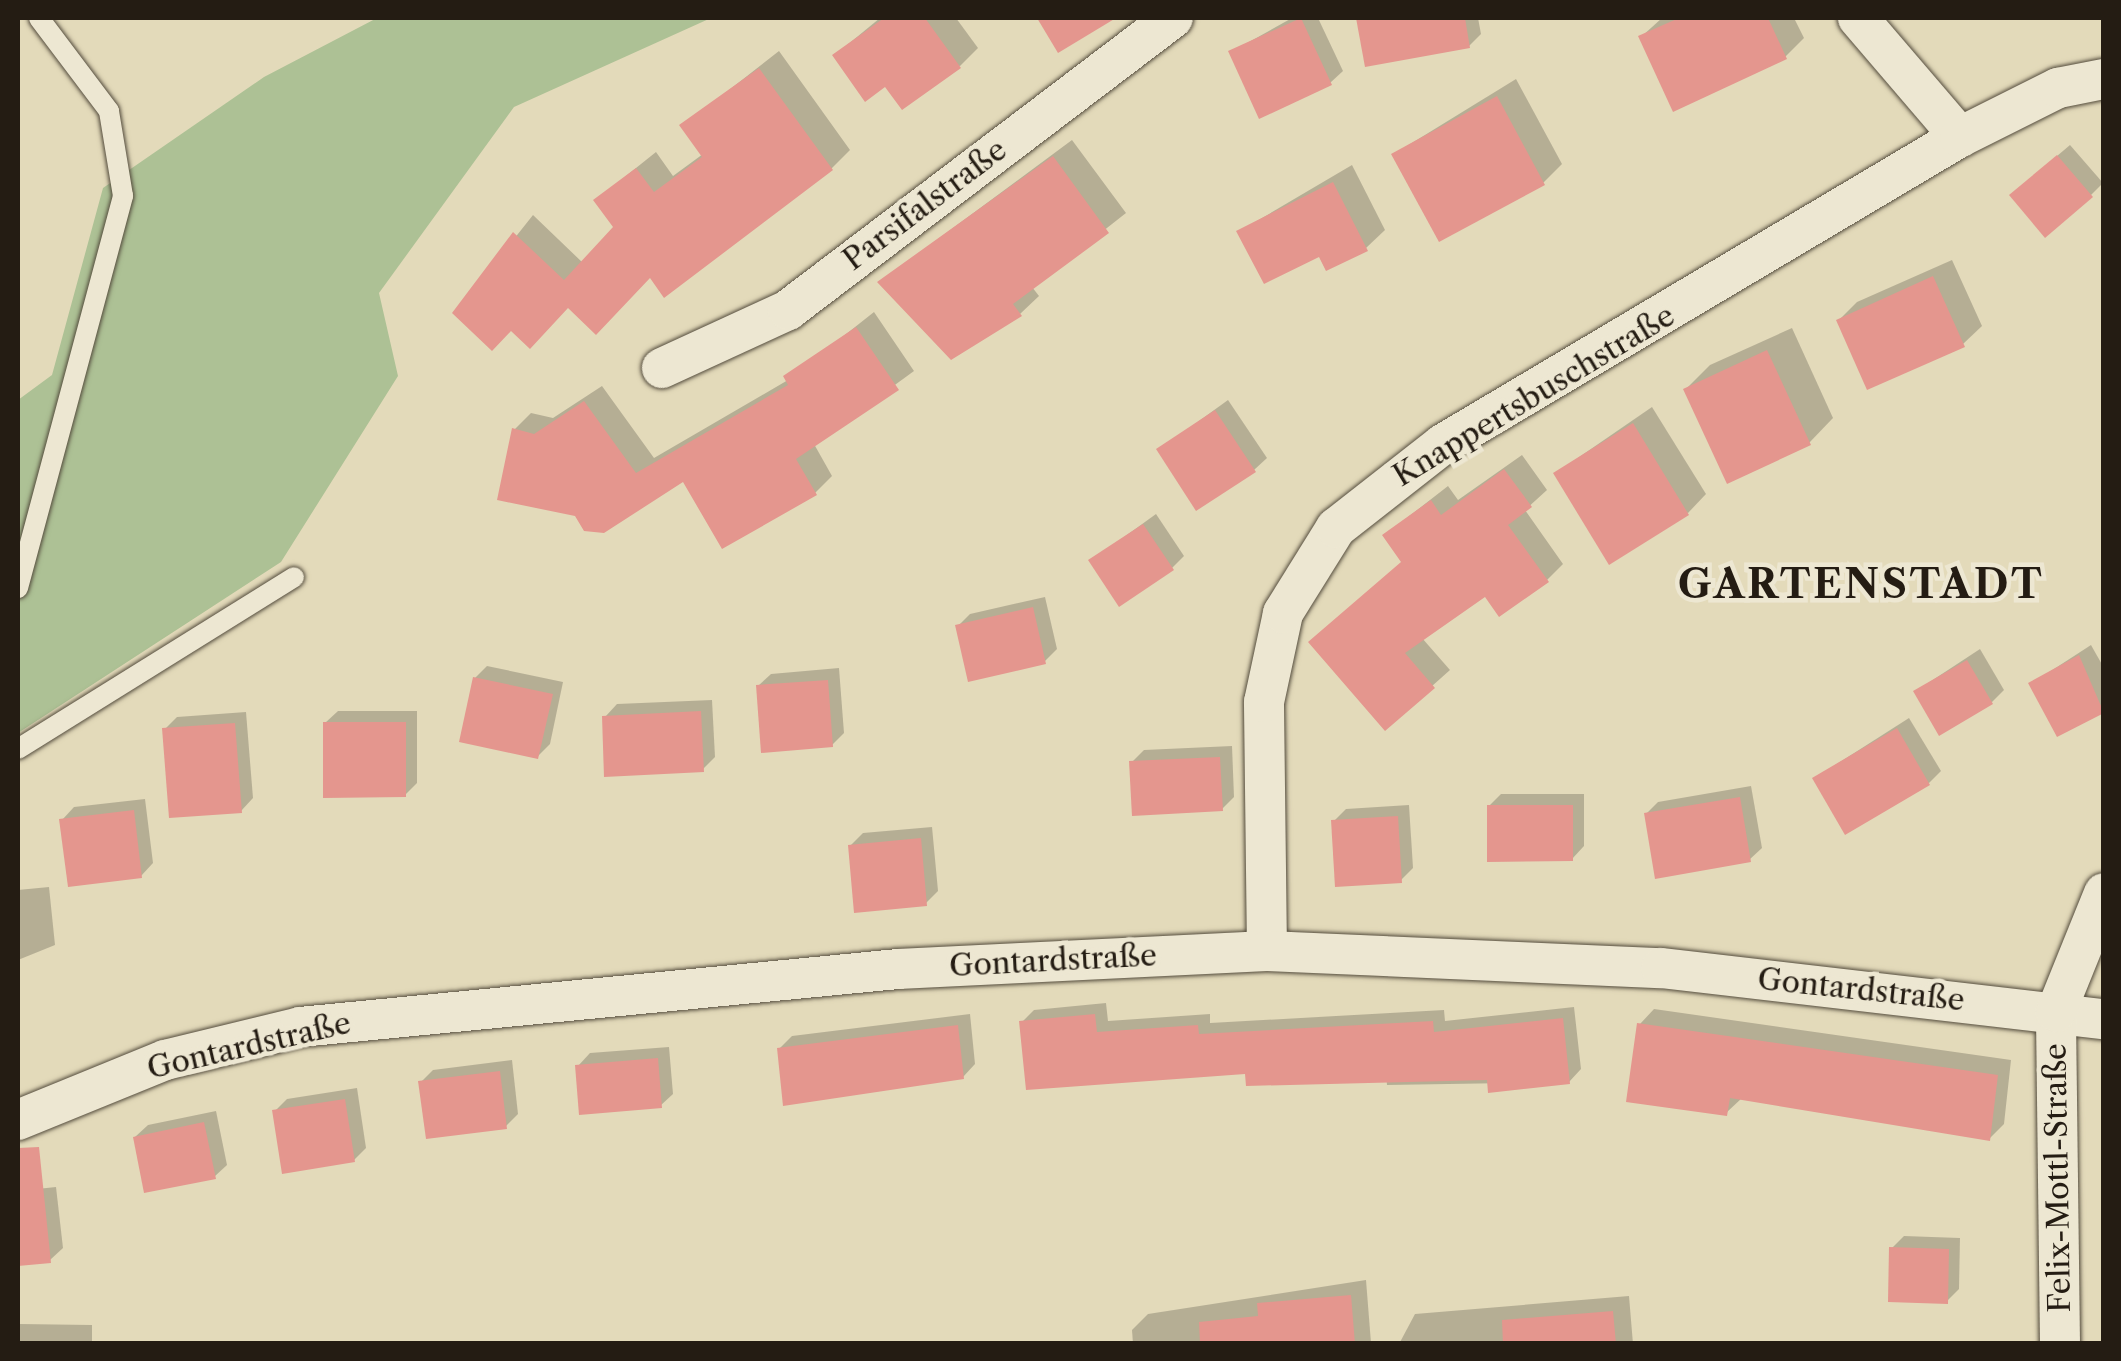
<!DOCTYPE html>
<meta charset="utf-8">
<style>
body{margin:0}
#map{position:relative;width:2121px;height:1361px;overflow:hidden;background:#e3daba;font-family:"Libre Caslon Text",serif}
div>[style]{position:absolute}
.green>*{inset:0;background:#adc195}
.shadow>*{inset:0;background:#0003}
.building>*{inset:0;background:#e4968e}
.roads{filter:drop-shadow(0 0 2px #544c3d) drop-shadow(0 0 2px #544c3d)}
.service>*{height:20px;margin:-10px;padding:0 10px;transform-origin:10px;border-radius:10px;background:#ede7d2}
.minor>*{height:40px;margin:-20px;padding:0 20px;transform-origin:20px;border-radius:20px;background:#ede7d2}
span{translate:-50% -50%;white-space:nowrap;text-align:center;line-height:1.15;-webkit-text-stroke:9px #ede7d2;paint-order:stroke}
.street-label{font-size:30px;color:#241c13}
.district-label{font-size:40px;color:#241c13;font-weight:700;letter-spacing:2.5px}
.frame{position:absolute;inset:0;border:20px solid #241c13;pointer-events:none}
</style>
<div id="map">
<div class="green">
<div style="clip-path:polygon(377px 18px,711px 18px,514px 107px,379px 293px,398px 376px,281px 562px,18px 733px,18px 400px,52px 375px,103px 188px,264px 77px)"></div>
</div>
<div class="shadow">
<div style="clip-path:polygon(880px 18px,956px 18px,978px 48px,960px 66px,835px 55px)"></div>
<div style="clip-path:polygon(1292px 18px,1318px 18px,1343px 71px,1330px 83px,1231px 52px)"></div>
<div style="clip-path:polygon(1358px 18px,1478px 18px,1481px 34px,1469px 46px,1367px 65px)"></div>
<div style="clip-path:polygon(1662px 18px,1794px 18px,1804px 38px,1785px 57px,1641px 37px)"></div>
<div style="clip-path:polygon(779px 51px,850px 150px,832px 168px,665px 294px,650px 275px,511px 328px,455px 313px,533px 215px,583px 263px,616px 227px,596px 200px,656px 152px,673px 176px,703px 154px,683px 126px)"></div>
<div style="clip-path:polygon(1516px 79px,1562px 164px,1543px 183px,1394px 154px)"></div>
<div style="clip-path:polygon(1072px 140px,1126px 213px,1032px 287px,1039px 296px,1020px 314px,880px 282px)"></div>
<div style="clip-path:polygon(2070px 145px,2103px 183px,2091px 195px,2024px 184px)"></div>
<div style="clip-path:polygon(1352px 165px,1385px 230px,1366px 248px,1320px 253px,1240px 231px)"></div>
<div style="clip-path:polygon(1952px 260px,1982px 326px,1963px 344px,1839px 320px,1857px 302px)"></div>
<div style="clip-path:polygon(874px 312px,914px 371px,814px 444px,832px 476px,815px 493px,684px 479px,604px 530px,514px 430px,531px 413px,553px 418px,602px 386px,654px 458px,788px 380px)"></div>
<div style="clip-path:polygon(1792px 328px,1833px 418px,1809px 443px,1686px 389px,1710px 365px)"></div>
<div style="clip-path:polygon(1228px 400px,1267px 458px,1254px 470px,1159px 450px)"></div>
<div style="clip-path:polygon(1652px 407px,1706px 494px,1688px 513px,1556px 473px)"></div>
<div style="clip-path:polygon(1522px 455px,1547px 490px,1525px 510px,1563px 564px,1547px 580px,1486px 594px,1422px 638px,1450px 670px,1385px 728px,1403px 561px,1385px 535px,1448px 486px,1458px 500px)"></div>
<div style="clip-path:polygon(1156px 514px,1184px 556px,1172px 568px,1091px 561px)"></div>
<div style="clip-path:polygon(1045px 597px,1057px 649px,1045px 661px,958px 626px,970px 614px)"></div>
<div style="clip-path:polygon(2091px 645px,2104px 668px,2104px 710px,2058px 734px,2031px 684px)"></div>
<div style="clip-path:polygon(1980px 649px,2004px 690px,1992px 702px,1916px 691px)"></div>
<div style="clip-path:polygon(487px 666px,563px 682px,550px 744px,538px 756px,475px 678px)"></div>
<div style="clip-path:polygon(839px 668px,844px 733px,832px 745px,758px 686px,771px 674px)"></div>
<div style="clip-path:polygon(712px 700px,715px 757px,702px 770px,605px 717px,617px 704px)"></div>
<div style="clip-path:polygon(338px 711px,417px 711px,417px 783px,405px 795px,325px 723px)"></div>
<div style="clip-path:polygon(246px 712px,253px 798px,241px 811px,165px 729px,177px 717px)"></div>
<div style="clip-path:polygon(1909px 718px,1941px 771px,1929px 783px,1815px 778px)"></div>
<div style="clip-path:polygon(1232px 746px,1234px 797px,1222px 809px,1132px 762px,1144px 750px)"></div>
<div style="clip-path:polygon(1751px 786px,1762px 848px,1749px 860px,1646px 814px,1658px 802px)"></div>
<div style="clip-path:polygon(1501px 794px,1584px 794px,1584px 846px,1572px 859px,1489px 806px)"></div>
<div style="clip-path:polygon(145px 799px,153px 863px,141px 876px,62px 820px,74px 807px)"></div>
<div style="clip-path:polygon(1409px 805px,1413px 868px,1401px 880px,1334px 821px,1346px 809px)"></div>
<div style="clip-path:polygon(932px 827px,938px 891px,926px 903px,850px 846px,863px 833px)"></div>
<div style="clip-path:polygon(49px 887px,55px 945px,18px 960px,18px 890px)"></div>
<div style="clip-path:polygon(1106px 1003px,1108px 1021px,1210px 1014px,1210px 1023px,1444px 1010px,1445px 1021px,1574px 1007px,1581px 1069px,1569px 1082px,1387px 1085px,1386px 1074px,1247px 1072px,1022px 1022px,1034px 1010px)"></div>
<div style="clip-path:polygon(1654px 1009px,2011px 1060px,2004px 1124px,1989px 1139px,1742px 1098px,1726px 1113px,1640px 1024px)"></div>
<div style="clip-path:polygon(970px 1014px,975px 1064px,963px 1077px,779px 1049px,792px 1036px)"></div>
<div style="clip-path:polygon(669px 1047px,673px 1094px,660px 1106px,578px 1066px,590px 1053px)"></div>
<div style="clip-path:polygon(512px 1060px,518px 1114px,506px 1126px,421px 1082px,433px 1070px)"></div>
<div style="clip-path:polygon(357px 1088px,366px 1148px,354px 1160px,275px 1111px,287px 1099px)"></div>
<div style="clip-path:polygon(216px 1111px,227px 1165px,214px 1177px,135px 1137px,148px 1125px)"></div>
<div style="clip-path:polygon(56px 1187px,63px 1248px,50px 1260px,18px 1264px,18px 1191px)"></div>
<div style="clip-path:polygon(1904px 1236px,1960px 1238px,1959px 1289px,1947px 1301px,1892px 1248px)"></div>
<div style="clip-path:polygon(1366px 1280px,1371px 1343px,1133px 1344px,1132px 1330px,1148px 1314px)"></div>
<div style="clip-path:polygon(1629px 1296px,1633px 1344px,1399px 1344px,1415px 1314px)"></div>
<div style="clip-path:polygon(92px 1325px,92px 1344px,18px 1344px,20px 1324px)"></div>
<div style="clip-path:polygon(222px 1341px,222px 1344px,160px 1344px,161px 1342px)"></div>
</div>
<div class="building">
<div style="clip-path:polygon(884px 18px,925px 18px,961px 68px,902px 110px,885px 87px,865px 102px,832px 55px)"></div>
<div style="clip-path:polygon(1037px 18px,1116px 18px,1058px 53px)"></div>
<div style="clip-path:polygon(1301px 18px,1332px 85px,1259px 119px,1228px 51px)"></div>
<div style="clip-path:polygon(1356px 18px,1465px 18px,1470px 48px,1365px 67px)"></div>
<div style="clip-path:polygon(1679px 18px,1768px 18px,1787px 59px,1673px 112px,1638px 36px)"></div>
<div style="clip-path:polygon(759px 68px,833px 170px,664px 298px,650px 278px,596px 335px,568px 308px,530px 349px,511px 331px,492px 351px,452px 313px,513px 232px,564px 280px,613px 227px,593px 200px,636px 168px,654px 192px,702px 157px,679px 125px)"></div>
<div style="clip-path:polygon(1497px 96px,1545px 185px,1439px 242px,1391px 154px)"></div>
<div style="clip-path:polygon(2057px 155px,2093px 197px,2045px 238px,2009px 195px)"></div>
<div style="clip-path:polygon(1053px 156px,1109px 233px,1013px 304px,1022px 316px,951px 360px,877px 282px)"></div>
<div style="clip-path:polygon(1333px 182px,1368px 251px,1326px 271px,1319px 257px,1264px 284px,1236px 231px)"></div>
<div style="clip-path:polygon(1933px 276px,1965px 347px,1867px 390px,1836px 320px)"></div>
<div style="clip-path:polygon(856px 327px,899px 390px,796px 459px,817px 495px,722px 549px,683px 482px,604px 533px,584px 531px,575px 516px,497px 500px,512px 428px,534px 434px,584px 401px,636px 473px,788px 385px,783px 376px)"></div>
<div style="clip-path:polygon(1767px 350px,1811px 445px,1727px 484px,1683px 389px)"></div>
<div style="clip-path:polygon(1215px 410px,1256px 472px,1196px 511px,1156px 449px)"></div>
<div style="clip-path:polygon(1633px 423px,1689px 515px,1609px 565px,1553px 473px)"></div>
<div style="clip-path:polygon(1504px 469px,1532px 507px,1508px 525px,1549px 582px,1499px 617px,1485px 597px,1405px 653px,1435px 688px,1385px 731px,1308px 642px,1401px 562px,1382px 535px,1431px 500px,1441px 515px)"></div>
<div style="clip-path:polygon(1143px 524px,1174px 570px,1119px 607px,1088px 560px)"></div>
<div style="clip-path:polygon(1033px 607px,1046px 664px,968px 682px,955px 625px)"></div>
<div style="clip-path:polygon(2079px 655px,2104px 713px,2057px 737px,2028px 683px)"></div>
<div style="clip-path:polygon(1967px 660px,1993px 704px,1939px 736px,1913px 691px)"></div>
<div style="clip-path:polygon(473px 677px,553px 694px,538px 759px,459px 742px)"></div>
<div style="clip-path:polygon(828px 680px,833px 747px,761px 753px,756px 685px)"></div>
<div style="clip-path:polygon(701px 711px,704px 772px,604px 777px,602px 716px)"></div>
<div style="clip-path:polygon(323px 722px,406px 722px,406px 797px,323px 798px)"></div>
<div style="clip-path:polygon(235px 723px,242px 813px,169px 818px,162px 728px)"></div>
<div style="clip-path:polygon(1897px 728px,1930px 785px,1845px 835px,1812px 778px)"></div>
<div style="clip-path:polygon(1220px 757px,1223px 811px,1132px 816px,1129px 761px)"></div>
<div style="clip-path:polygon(1740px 797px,1751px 862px,1655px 879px,1644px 813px)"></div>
<div style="clip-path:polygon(1487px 805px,1573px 805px,1573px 861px,1487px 862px)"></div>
<div style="clip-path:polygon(134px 810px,142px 878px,68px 887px,59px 819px)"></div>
<div style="clip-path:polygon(1398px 816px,1402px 883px,1335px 887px,1331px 820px)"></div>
<div style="clip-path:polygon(921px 838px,927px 906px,854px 913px,848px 845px)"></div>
<div style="clip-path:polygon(1095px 1014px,1097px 1032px,1198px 1025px,1199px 1034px,1433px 1021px,1434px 1032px,1563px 1018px,1570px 1084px,1488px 1093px,1487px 1080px,1246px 1086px,1245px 1074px,1026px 1090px,1019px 1021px)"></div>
<div style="clip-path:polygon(1637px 1023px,1998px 1075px,1990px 1141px,1730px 1098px,1727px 1116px,1626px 1102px)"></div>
<div style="clip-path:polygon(958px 1025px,964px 1079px,783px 1106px,777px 1048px)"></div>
<div style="clip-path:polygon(658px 1058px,662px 1108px,579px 1115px,575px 1065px)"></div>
<div style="clip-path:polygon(500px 1071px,507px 1129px,426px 1139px,418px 1081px)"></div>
<div style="clip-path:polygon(345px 1099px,355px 1162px,282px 1174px,272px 1110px)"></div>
<div style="clip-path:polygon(204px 1122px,216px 1179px,144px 1193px,133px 1137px)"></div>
<div style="clip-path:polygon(39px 1147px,51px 1263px,18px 1266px,18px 1148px)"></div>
<div style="clip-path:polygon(1889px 1247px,1949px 1249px,1948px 1304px,1888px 1302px)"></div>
<div style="clip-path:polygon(1351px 1295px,1355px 1344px,1200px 1344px,1199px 1322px,1258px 1316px,1257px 1303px)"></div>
<div style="clip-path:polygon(1613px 1311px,1616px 1344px,1503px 1344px,1502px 1320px)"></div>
</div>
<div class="roads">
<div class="service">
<div style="left:18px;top:588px;width:406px;rotate:-75deg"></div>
<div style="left:123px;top:196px;width:86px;rotate:-99.4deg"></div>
<div style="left:109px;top:111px;width:116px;rotate:-127deg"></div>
<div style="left:18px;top:749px;width:325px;rotate:-31.9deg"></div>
</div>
<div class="minor">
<div style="left:1858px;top:18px;width:157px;rotate:49.4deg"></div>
<div style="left:662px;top:368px;width:139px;rotate:-24.7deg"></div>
<div style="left:788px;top:310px;width:483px;rotate:-37.2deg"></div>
<div style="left:1267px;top:951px;width:249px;rotate:-90.7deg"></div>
<div style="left:1264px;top:702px;width:91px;rotate:-77.9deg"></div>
<div style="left:1283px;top:613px;width:100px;rotate:-58.1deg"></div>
<div style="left:1336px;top:528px;width:136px;rotate:-38.1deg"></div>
<div style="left:1443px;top:444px;width:601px;rotate:-30.7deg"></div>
<div style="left:1960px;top:137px;width:110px;rotate:-26.6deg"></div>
<div style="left:2058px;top:88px;width:47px;rotate:-11.1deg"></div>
<div style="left:18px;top:1120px;width:159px;rotate:-22.2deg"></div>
<div style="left:165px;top:1060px;width:139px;rotate:-13.7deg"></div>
<div style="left:300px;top:1027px;width:601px;rotate:-5.54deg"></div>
<div style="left:898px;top:969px;width:369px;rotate:-2.8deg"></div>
<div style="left:1267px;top:951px;width:394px;rotate:2.5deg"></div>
<div style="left:1661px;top:968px;width:446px;rotate:6.6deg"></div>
<div style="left:2060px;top:1344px;width:332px;rotate:-90.7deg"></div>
<div style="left:2056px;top:1012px;width:128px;rotate:-68deg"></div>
</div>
</div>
<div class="street-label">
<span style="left:925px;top:205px;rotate:-37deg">Parsifalstraße</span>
<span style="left:1534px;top:396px;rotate:-31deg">Knappertsbuschstraße</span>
<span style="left:1053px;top:961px;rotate:-3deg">Gontardstraße</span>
<span style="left:1861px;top:990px;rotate:6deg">Gontardstraße</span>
<span style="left:249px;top:1046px;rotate:-13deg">Gontardstraße</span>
<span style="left:2058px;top:1178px;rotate:-91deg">Felix-Mottl-Straße</span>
</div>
<div class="district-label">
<span style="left:1861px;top:584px">GARTENSTADT</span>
</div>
<div class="frame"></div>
</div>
